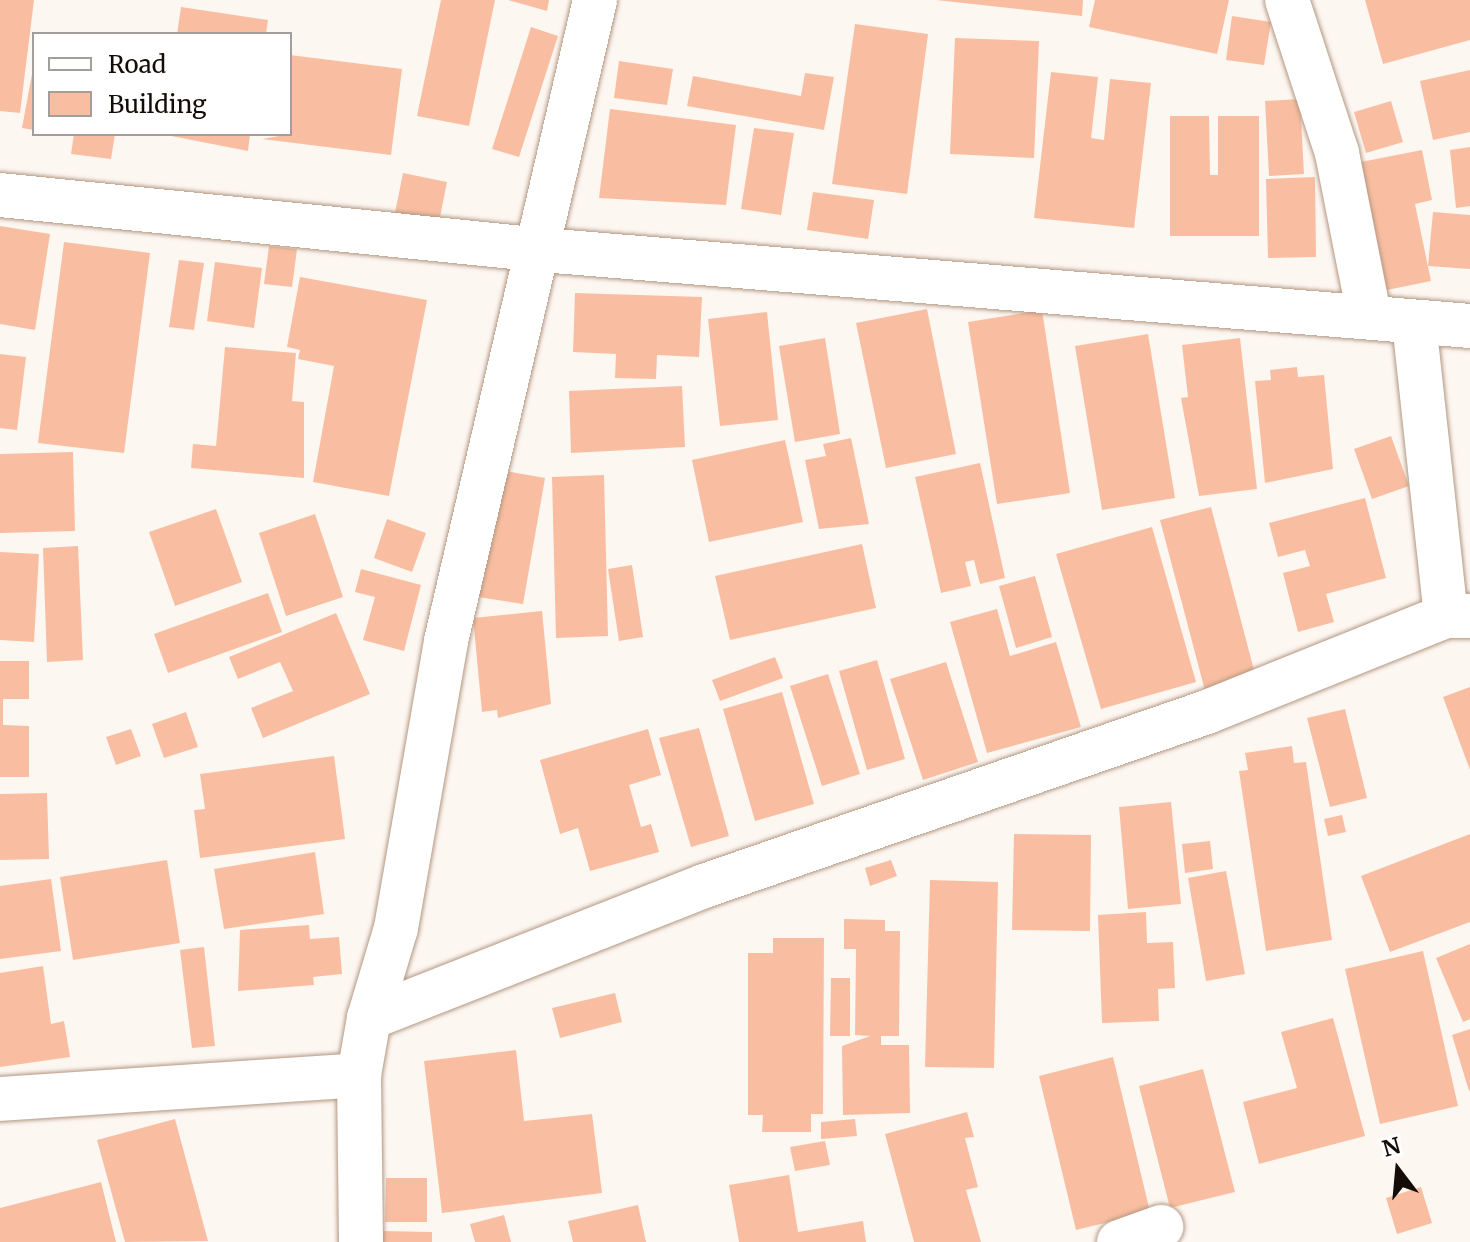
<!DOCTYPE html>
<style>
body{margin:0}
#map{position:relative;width:1470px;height:1242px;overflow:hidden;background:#fdf7f2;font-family:Merriweather,serif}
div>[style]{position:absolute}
.building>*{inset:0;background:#f9bea1}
.roads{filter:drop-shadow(0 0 2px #b39781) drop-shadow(0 0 2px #b39781)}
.minor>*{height:44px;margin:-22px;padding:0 22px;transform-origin:22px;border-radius:22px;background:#fff}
span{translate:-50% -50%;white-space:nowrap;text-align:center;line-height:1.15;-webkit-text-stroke:8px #fff;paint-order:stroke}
.legend{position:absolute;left:32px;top:32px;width:260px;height:104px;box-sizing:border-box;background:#fff;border:2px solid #a19e9b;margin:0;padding:10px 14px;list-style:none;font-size:24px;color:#150c05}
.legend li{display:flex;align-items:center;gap:16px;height:40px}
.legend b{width:40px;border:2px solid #a19e9b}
.north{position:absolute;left:1358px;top:1130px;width:80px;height:80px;-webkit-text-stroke:6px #fff;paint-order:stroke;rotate:344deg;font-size:22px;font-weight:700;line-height:32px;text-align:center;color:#150c05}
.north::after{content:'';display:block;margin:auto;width:28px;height:36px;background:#150c05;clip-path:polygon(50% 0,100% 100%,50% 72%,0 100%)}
</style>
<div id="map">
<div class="building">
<div style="clip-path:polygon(0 0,34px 0,20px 113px,0 111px)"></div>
<div style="clip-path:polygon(441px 0,495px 0,469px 126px,417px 116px)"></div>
<div style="clip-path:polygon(508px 0,549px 0,547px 11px)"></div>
<div style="clip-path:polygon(936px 0,1083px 0,1082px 16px)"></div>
<div style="clip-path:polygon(1095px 0,1229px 0,1217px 54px,1089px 27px)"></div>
<div style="clip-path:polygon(1365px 0,1470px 0,1470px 40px,1383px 64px)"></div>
<div style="clip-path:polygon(181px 7px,268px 20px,266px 34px,177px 34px)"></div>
<div style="clip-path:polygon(1232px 16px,1271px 22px,1264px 65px,1226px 60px)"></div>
<div style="clip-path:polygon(855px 24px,928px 34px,907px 194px,832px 184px)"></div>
<div style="clip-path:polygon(531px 27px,558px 36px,519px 157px,492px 149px)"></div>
<div style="clip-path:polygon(955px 38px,1039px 41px,1034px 158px,950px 154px)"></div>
<div style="clip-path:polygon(290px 55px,402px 69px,391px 155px,262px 139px,290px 134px)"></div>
<div style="clip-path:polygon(619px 61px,673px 69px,667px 105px,614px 98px)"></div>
<div style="clip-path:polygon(34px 63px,34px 130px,22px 128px)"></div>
<div style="clip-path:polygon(1470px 70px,1470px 132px,1433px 140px,1420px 81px)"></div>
<div style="clip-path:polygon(1051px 72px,1098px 77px,1091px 138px,1104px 140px,1110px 79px,1151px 83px,1134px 228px,1034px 218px)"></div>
<div style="clip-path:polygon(805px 73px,834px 77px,824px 130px,687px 106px,693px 76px,801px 96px)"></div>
<div style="clip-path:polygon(1300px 99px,1304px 174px,1269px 176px,1265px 101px)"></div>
<div style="clip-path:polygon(1391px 101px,1403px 142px,1366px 153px,1354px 112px)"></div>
<div style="clip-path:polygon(610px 109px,736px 125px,726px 205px,599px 198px)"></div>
<div style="clip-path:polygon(1170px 116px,1209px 116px,1210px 175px,1218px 175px,1218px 116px,1259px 116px,1259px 236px,1170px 236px)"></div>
<div style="clip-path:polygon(754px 128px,794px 133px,781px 215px,741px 209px)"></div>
<div style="clip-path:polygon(74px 134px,115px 134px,111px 159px,71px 154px)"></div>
<div style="clip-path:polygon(161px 134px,250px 134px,248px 151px)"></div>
<div style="clip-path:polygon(1470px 147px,1470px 206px,1456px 208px,1450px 150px)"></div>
<div style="clip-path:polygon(1422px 150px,1432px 200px,1415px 204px,1431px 281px,1387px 290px,1361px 162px)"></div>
<div style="clip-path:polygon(403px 173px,447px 182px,438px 227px,394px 218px)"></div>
<div style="clip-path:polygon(1315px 177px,1316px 257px,1268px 258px,1266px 179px)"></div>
<div style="clip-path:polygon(813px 192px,874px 200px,868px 239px,807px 230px)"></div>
<div style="clip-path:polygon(1433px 212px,1470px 215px,1470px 269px,1428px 266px)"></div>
<div style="clip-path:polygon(0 226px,50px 234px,35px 330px,0 324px)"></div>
<div style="clip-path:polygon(64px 242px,150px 253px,124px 453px,38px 443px)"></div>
<div style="clip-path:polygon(269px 246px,297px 249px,292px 287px,264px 284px)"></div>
<div style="clip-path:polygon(179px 260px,204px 263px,194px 330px,169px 327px)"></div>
<div style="clip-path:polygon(215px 262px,262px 268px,254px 328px,207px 321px)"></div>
<div style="clip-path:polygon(300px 277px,427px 300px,389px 496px,313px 482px,334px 366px,298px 359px,300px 350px,287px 347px)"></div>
<div style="clip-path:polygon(575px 293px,702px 297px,699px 357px,657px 355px,656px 379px,615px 378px,616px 354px,573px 352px)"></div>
<div style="clip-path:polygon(927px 309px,956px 454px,886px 468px,856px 323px)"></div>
<div style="clip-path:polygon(1042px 310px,1070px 493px,997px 504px,968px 322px)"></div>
<div style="clip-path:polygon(767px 312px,778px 420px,720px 426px,708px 319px)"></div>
<div style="clip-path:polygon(1148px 334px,1175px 498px,1102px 510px,1075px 346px)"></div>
<div style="clip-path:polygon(825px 338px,840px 434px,795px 442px,779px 346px)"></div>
<div style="clip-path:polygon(1240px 338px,1257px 489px,1199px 496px,1181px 398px,1188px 397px,1182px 345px)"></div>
<div style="clip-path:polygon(225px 347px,296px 353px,292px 401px,304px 402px,304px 478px,191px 468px,193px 444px,216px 446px)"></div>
<div style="clip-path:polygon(0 354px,26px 357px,17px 430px,0 428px)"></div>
<div style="clip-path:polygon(1297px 367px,1298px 377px,1324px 375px,1333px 469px,1265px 483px,1255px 381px,1271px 380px,1270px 370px)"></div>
<div style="clip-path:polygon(682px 386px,685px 447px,571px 453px,569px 391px)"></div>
<div style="clip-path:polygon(1391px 436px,1409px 486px,1372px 499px,1354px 449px)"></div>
<div style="clip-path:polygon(851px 438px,869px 524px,819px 529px,805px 460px,826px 456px,823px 444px)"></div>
<div style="clip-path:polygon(785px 440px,803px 522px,709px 542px,692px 460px)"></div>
<div style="clip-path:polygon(73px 452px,75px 531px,0 533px,0 454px)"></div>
<div style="clip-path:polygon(980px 463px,1005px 578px,980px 584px,974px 560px,965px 562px,971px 586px,941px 593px,915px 477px)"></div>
<div style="clip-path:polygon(494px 469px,545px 478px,523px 604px,472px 596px)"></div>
<div style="clip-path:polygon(604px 475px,608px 636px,556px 638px,552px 477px)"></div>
<div style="clip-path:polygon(1365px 498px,1386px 578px,1326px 594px,1334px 622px,1298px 632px,1283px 573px,1310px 566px,1305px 550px,1278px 557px,1269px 523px)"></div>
<div style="clip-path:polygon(1211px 507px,1259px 689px,1208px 702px,1160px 520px)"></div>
<div style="clip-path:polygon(216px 509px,242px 582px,175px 606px,149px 532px)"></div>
<div style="clip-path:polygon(315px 514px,343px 597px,286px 616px,259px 533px)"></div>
<div style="clip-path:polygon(387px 519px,426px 533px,412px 572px,374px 558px)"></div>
<div style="clip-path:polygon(1152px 527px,1196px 682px,1101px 709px,1056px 554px)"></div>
<div style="clip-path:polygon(862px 544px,876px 608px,730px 640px,715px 576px)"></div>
<div style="clip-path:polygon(78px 546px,83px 660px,47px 662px,43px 548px)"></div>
<div style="clip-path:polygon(0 552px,39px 554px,34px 642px,0 640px)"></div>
<div style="clip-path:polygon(632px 565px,643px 637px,619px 641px,608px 569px)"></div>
<div style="clip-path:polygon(361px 569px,421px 585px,404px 651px,363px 640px,375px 597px,355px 592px)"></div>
<div style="clip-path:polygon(1035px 576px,1052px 637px,1016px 648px,999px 586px)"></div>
<div style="clip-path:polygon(268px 593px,282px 632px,168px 673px,154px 634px)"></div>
<div style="clip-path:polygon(997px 609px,1010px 656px,1056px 642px,1081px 727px,987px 753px,950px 622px)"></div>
<div style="clip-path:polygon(542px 611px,551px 704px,498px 718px,497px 710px,482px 712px,473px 618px)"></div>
<div style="clip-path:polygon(336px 613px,370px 694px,263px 738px,251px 708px,293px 691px,280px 662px,238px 679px,229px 657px)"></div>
<div style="clip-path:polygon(775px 657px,783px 678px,720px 701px,712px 680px)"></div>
<div style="clip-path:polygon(877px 660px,905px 759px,867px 770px,839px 671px)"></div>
<div style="clip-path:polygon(0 661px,29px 661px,29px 699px,3px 699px,3px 725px,29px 726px,29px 777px,0 777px)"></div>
<div style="clip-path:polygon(946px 662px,978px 762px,923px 780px,890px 679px)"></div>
<div style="clip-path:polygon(828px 674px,860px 774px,822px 786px,790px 686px)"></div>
<div style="clip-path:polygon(1470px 687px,1470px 770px,1443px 697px)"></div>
<div style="clip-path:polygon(782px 692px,814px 804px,755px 821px,723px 709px)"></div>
<div style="clip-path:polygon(1345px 709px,1367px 798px,1330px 807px,1307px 718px)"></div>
<div style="clip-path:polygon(186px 712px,198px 747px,164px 758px,152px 724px)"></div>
<div style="clip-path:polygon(699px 728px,729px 836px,691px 847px,659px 738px)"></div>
<div style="clip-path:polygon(131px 729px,141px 756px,116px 765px,106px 737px)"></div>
<div style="clip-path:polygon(648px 729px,661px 775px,629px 785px,641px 827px,651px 824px,659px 852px,590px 871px,578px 828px,560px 834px,540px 760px)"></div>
<div style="clip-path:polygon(1292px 746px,1294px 763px,1306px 762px,1332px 940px,1266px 951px,1239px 771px,1248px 770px,1245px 753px)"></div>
<div style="clip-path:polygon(334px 756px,345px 839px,200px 858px,194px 810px,205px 809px,200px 774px)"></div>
<div style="clip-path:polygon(47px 793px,49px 859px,0 860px,0 794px)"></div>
<div style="clip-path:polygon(1171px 802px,1181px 904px,1128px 909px,1119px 807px)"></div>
<div style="clip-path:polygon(1342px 815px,1346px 832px,1328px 836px,1324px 819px)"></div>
<div style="clip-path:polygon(1014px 834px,1091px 835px,1090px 931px,1012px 930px)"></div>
<div style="clip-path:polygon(1470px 834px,1470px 922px,1390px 952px,1361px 876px)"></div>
<div style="clip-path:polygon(1210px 841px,1213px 869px,1185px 873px,1182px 844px)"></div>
<div style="clip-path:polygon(315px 852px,324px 914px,224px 929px,214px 869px)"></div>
<div style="clip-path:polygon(167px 860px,180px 943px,73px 960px,60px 877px)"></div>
<div style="clip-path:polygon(891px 860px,897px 876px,870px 886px,865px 868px)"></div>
<div style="clip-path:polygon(1226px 871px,1245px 974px,1206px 981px,1188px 878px)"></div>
<div style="clip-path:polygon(51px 879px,61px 951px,0 959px,0 886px)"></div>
<div style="clip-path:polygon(930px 880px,998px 882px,994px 1068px,925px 1067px)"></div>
<div style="clip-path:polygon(1146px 912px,1147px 943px,1173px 942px,1175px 988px,1158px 989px,1159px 1021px,1102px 1023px,1098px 915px)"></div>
<div style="clip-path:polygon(844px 919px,885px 920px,885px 931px,900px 931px,899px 1036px,881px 1036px,881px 1045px,909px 1045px,910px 1113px,843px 1115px,842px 1046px,870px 1036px,855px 1035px,856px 949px,844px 949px)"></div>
<div style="clip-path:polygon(309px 925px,310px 939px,339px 937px,342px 974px,313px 977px,314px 985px,238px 991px,240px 930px)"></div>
<div style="clip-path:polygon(773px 938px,824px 938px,823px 1114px,811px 1114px,811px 1132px,762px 1132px,763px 1115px,748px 1115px,748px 953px,773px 953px)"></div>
<div style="clip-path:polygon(1470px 944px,1470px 1019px,1463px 1022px,1436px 958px)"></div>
<div style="clip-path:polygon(204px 947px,215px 1046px,192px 1048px,180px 950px)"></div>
<div style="clip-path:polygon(1423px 951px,1458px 1106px,1380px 1124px,1345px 969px)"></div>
<div style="clip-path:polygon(43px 966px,51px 1024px,64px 1021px,70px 1057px,0 1067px,0 973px)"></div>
<div style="clip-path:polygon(831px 978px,850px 978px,850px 1036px,830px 1036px)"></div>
<div style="clip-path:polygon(615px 993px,622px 1022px,560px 1038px,552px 1008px)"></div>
<div style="clip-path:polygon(1333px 1018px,1365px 1136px,1259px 1164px,1243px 1102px,1297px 1088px,1281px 1032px)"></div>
<div style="clip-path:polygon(1470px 1029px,1470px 1091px,1469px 1091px,1452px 1035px)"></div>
<div style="clip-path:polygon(516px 1050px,524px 1121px,592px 1114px,602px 1193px,442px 1213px,424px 1061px)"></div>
<div style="clip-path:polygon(1113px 1057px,1150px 1212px,1076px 1230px,1039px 1076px)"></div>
<div style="clip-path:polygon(1203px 1069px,1235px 1192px,1170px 1208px,1139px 1086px)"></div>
<div style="clip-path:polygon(967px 1112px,974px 1137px,965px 1138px,978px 1187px,966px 1190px,981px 1242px,914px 1242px,885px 1134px)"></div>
<div style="clip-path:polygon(175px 1119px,208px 1241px,125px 1242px,97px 1140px)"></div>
<div style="clip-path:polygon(855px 1119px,857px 1136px,821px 1139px,821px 1122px)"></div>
<div style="clip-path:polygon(825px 1141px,830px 1165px,795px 1171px,790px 1147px)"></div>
<div style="clip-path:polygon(789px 1175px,798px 1232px,863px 1221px,866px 1242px,739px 1242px,729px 1185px)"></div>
<div style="clip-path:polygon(386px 1178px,427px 1178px,427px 1222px,385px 1222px)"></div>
<div style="clip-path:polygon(101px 1182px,116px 1242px,0 1242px,0 1208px)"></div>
<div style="clip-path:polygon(1421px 1187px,1432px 1223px,1397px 1234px,1386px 1198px)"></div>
<div style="clip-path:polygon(638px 1205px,646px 1242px,573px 1242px,568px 1221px)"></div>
<div style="clip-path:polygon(504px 1215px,511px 1242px,475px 1242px,470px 1224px)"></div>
<div style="clip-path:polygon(383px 1231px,432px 1232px,432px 1242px,383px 1242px)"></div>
</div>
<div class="roads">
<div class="minor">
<div style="left:1287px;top:0;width:161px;rotate:71.9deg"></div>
<div style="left:1337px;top:153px;width:165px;rotate:78.8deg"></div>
<div style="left:0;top:195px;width:545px;rotate:5.79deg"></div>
<div style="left:542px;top:250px;width:931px;rotate:4.68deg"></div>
<div style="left:1414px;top:322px;width:296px;rotate:83.8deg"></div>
<div style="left:1446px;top:616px;width:24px"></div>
<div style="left:369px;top:1018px;width:360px;rotate:-21.5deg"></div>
<div style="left:704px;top:886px;width:532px;rotate:-19.08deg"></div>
<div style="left:1207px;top:712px;width:258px;rotate:-21.9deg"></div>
<div style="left:0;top:1099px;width:360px;rotate:-3.8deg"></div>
<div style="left:361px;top:1242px;width:167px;rotate:-90.7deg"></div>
<div style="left:359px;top:1075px;width:58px;rotate:-80deg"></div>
<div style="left:369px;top:1018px;width:94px;rotate:-73.3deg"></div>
<div style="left:396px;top:928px;width:291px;rotate:-80.1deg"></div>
<div style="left:446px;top:641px;width:658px;rotate:-76.91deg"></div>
<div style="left:1119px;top:1242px;width:45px;rotate:-19.7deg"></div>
</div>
</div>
<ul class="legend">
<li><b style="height:10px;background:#fff"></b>Road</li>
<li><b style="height:22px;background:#f9bea1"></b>Building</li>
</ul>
<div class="north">N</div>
</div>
